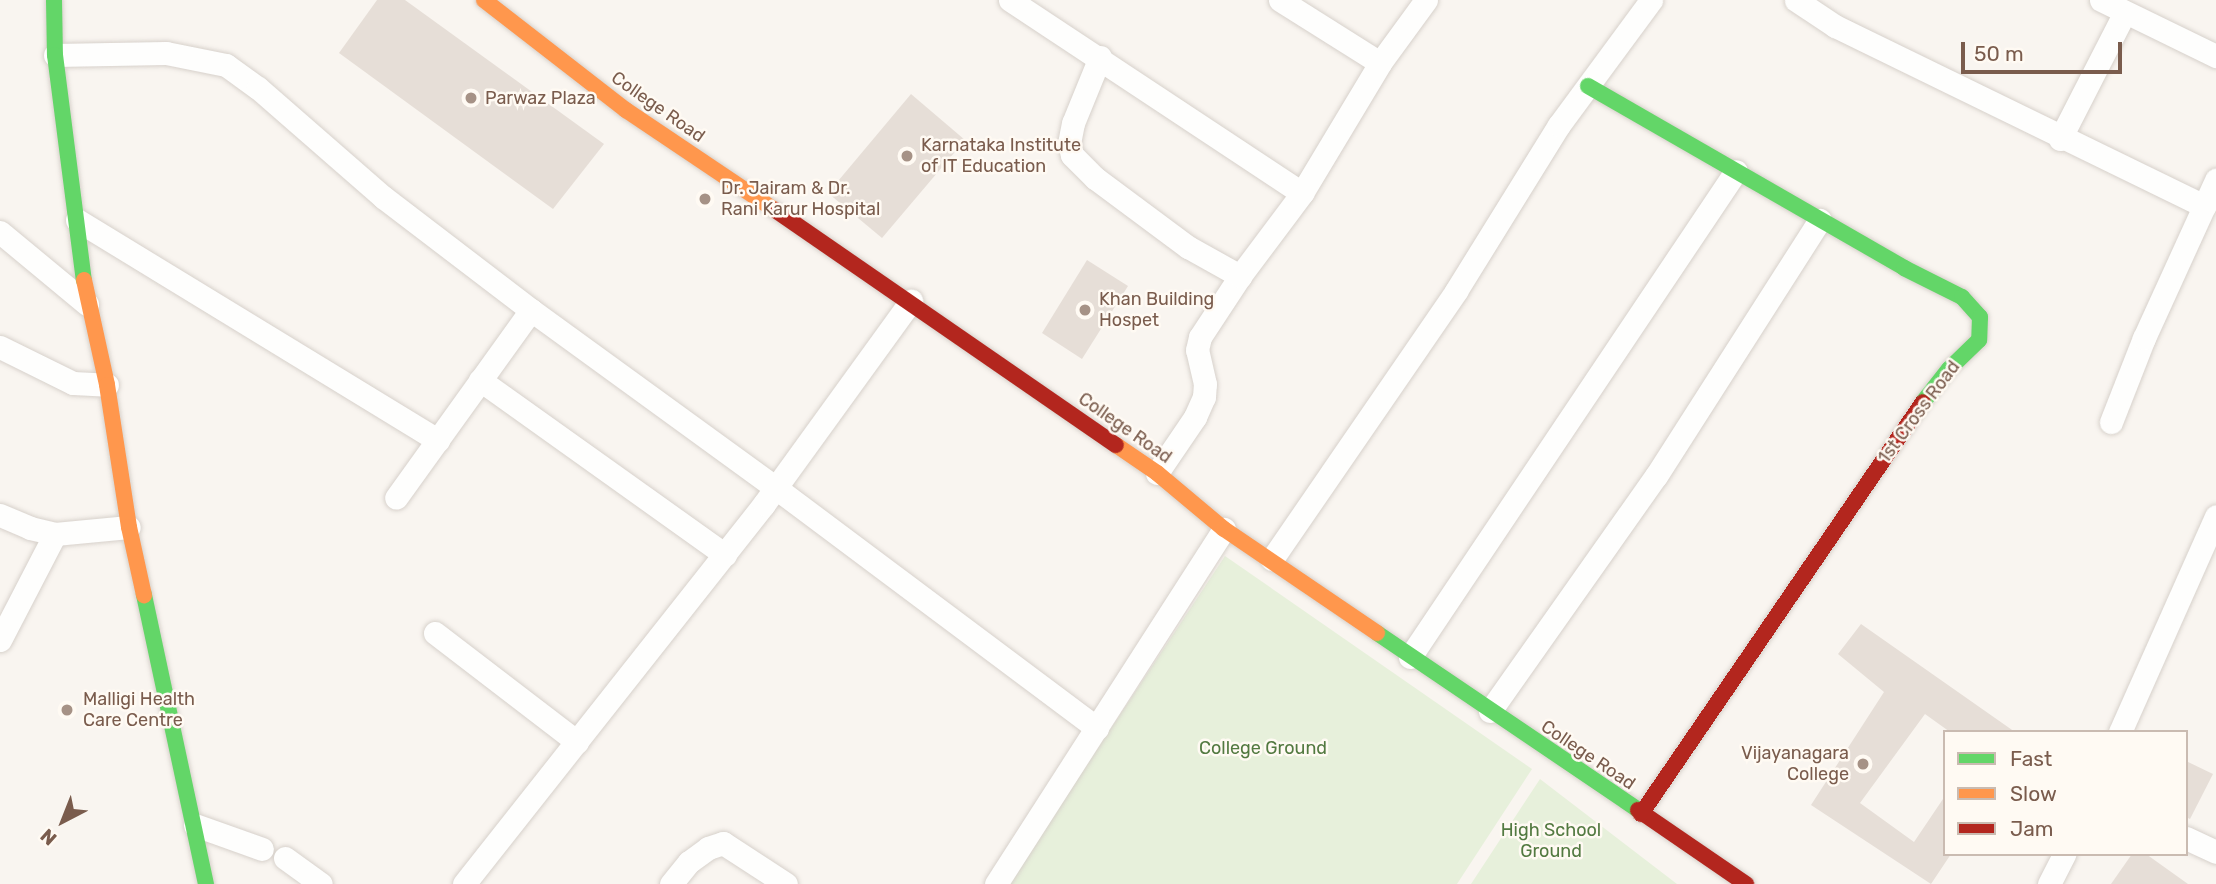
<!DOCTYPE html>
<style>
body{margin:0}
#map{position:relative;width:2216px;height:884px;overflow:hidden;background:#f9f5f0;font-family:Rubik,sans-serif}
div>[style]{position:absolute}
.green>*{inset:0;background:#e7f0db}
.building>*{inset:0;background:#e6ded7}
.roads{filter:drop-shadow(0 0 2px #d7d1cb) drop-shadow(0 0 2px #d7d1cb)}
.street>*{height:23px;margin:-11.5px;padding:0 11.5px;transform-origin:11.5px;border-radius:11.5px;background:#fefefd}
.fast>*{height:16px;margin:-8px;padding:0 8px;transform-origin:8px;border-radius:8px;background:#63d668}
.slow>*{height:16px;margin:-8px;padding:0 8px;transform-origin:8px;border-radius:8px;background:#ff974d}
.jam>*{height:16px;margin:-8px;padding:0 8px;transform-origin:8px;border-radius:8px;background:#b3261e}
.dots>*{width:19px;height:19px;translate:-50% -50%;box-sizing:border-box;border:4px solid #fffaf3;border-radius:50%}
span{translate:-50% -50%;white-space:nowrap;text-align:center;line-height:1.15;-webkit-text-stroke:5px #fffaf3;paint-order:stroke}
.poi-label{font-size:18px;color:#7a5c4d}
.left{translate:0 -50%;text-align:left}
.right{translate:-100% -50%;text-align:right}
.street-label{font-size:18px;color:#7a5c4d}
.park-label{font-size:18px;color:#537a41}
.legend{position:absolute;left:1943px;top:730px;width:245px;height:126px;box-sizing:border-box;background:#fffaf3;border:2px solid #cabbb1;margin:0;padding:9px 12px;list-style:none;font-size:21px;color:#7a5c4d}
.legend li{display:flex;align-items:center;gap:14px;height:35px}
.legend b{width:35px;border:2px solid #cabbb1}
.north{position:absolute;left:28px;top:786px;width:70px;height:70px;-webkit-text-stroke:5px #fffaf3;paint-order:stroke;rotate:222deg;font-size:19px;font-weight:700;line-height:28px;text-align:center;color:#7a5c4d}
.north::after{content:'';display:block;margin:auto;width:24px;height:32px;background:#7a5c4d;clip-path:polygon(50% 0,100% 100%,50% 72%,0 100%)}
.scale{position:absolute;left:1961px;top:42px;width:161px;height:32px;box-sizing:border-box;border:4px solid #7a5c4d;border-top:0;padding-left:9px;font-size:21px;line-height:24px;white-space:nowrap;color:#7a5c4d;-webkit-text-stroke:5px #fffaf3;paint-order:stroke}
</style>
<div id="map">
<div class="green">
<div style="clip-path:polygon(1225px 556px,1532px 769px,1457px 884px,1008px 884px)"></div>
<div style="clip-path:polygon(1540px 779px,1677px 884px,1471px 884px)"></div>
</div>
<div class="building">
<div style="clip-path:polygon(377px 0,405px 0,604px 144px,553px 209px,339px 53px)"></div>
<div style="clip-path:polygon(911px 94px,965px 140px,882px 238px,828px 193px)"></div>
<div style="clip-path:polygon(1087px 260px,1128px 286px,1082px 359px,1042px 333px)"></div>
<div style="clip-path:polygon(1861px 624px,2015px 732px,1950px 732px,1925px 714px,1860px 803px,1914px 842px,1945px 796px,1945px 854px,1951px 854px,1931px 884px,1811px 805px,1884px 692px,1838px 654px)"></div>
<div style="clip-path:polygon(2186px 761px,2213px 774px,2190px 819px,2186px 817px)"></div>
<div style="clip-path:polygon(2132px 854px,2146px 854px,2188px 884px,2111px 884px)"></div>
</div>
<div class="roads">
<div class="street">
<div style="left:1010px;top:0;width:350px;rotate:33.5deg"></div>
<div style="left:1280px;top:0;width:118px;rotate:32.2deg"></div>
<div style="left:1796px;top:0;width:47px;rotate:33.7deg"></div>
<div style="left:1835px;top:26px;width:411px;rotate:26deg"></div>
<div style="left:2101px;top:0;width:128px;rotate:26deg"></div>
<div style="left:55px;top:55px;width:111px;rotate:-1deg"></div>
<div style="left:166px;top:53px;width:61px;rotate:11.3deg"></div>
<div style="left:226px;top:65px;width:39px;rotate:36deg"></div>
<div style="left:258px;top:88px;width:166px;rotate:41.1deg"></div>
<div style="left:383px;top:197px;width:186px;rotate:37.4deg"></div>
<div style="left:531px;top:310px;width:231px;rotate:125.7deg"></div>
<div style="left:1100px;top:57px;width:71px;rotate:112.2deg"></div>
<div style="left:1073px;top:123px;width:20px;rotate:101deg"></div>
<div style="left:1069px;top:143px;width:12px;rotate:76deg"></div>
<div style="left:1072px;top:155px;width:33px;rotate:45deg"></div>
<div style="left:1095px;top:178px;width:116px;rotate:36.6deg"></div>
<div style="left:1188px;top:247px;width:60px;rotate:29.1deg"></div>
<div style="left:2060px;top:139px;width:140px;rotate:-62.9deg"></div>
<div style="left:77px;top:220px;width:423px;rotate:31.4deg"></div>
<div style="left:0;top:232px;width:113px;rotate:39.6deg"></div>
<div style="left:531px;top:310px;width:303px;rotate:36deg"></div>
<div style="left:776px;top:488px;width:401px;rotate:36.8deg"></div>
<div style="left:0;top:347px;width:81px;rotate:26.3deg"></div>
<div style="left:73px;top:383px;width:34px;rotate:3deg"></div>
<div style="left:480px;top:380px;width:301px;rotate:35.5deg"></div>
<div style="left:2111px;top:422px;width:90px;rotate:-68.6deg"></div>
<div style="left:2144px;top:338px;width:174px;rotate:-65.5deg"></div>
<div style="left:1157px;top:473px;width:68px;rotate:-55.8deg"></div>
<div style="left:1195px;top:417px;width:22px;rotate:-66deg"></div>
<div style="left:1204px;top:397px;width:13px;rotate:-86deg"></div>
<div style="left:1205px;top:384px;width:35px;rotate:-103deg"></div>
<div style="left:1197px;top:350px;width:13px;rotate:-77deg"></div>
<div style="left:1200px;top:337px;width:73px;rotate:-56.7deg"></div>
<div style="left:1240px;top:276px;width:104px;rotate:-53.2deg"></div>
<div style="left:1302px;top:193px;width:152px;rotate:-59deg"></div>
<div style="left:1380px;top:63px;width:78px;rotate:-53.9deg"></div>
<div style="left:0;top:515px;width:33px;rotate:23deg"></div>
<div style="left:30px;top:528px;width:26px;rotate:13deg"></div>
<div style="left:55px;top:534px;width:74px;rotate:-5.4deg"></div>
<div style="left:1272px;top:559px;width:325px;rotate:-55.5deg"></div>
<div style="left:1456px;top:291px;width:195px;rotate:-58.2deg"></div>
<div style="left:1559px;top:125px;width:155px;rotate:-53.6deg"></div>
<div style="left:435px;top:633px;width:179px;rotate:37.5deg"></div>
<div style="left:0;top:640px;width:119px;rotate:-62.6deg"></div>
<div style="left:1410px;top:657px;width:585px;rotate:-56.15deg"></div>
<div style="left:1490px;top:711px;width:288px;rotate:-54.8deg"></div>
<div style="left:1656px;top:476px;width:304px;rotate:-57.4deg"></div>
<div style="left:2120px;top:732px;width:236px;rotate:-66deg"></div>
<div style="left:195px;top:825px;width:71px;rotate:19.7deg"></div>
<div style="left:2186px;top:838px;width:33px;rotate:25deg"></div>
<div style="left:285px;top:858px;width:44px;rotate:35.8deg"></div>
<div style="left:464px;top:884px;width:484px;rotate:-51.7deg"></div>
<div style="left:764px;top:504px;width:251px;rotate:-54.1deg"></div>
<div style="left:671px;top:884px;width:28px;rotate:-51deg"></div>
<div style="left:689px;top:862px;width:24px;rotate:-36deg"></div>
<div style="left:708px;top:848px;width:16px;rotate:-18deg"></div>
<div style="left:723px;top:843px;width:75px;rotate:33.1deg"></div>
<div style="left:996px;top:884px;width:422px;rotate:-57.3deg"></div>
<div style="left:2049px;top:884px;width:34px;rotate:-63deg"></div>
</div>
<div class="fast">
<div style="left:54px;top:0;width:55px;rotate:89deg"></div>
<div style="left:55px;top:55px;width:227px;rotate:82.7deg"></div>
<div style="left:1588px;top:86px;width:365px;rotate:29.9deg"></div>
<div style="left:1904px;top:268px;width:65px;rotate:26.6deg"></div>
<div style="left:1962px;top:297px;width:27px;rotate:48deg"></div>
<div style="left:1980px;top:317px;width:23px;rotate:92deg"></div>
<div style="left:1979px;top:340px;width:42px;rotate:136deg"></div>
<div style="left:1949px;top:369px;width:42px;rotate:128.2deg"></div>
<div style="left:144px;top:595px;width:296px;rotate:77.9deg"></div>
<div style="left:1377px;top:633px;width:315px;rotate:34.1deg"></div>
</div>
<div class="slow">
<div style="left:484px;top:0;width:180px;rotate:37.8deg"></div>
<div style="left:626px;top:110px;width:179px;rotate:33.9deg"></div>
<div style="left:84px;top:280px;width:107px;rotate:77.6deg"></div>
<div style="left:107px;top:385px;width:144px;rotate:81.2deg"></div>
<div style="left:129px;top:527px;width:70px;rotate:77.6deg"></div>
<div style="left:1116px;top:445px;width:50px;rotate:34.3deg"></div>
<div style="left:1157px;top:473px;width:87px;rotate:39.9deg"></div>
<div style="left:1224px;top:529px;width:185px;rotate:34.2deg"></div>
</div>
<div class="jam">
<div style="left:775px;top:210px;width:414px;rotate:34.6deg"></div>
<div style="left:1638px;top:810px;width:131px;rotate:34.4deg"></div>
<div style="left:1641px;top:814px;width:499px;rotate:-55.6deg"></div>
</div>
</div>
<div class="dots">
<div style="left:471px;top:98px;background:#a69286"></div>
<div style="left:907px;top:156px;background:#a69286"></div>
<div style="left:705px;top:199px;background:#a69286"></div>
<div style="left:1085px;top:310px;background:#a69286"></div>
<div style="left:67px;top:710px;background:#a69286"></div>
<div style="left:1863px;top:764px;background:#a69286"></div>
</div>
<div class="poi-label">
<span class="left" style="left:485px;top:98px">Parwaz Plaza</span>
<span class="left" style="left:921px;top:156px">Karnataka Institute<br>of IT Education</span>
<span class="left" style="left:721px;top:199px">Dr. Jairam &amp; Dr.<br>Rani Karur Hospital</span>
<span class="left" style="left:1099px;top:310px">Khan Building<br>Hospet</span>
<span class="left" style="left:83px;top:710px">Malligi Health<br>Care Centre</span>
<span class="right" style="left:1849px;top:764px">Vijayanagara<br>College</span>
</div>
<div class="street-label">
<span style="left:658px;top:107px;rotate:35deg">College Road</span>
<span style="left:1919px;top:412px;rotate:-53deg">1st Cross Road</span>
<span style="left:1125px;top:428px;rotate:35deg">College Road</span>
<span style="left:1588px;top:755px;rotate:34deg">College Road</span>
</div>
<div class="park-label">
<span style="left:1263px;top:748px">College Ground</span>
<span style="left:1551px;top:841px">High School<br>Ground</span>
</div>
<ul class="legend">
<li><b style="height:9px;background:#63d668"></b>Fast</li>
<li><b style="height:9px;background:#ff974d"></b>Slow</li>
<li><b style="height:9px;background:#b3261e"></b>Jam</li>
</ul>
<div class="north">N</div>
<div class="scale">50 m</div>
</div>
